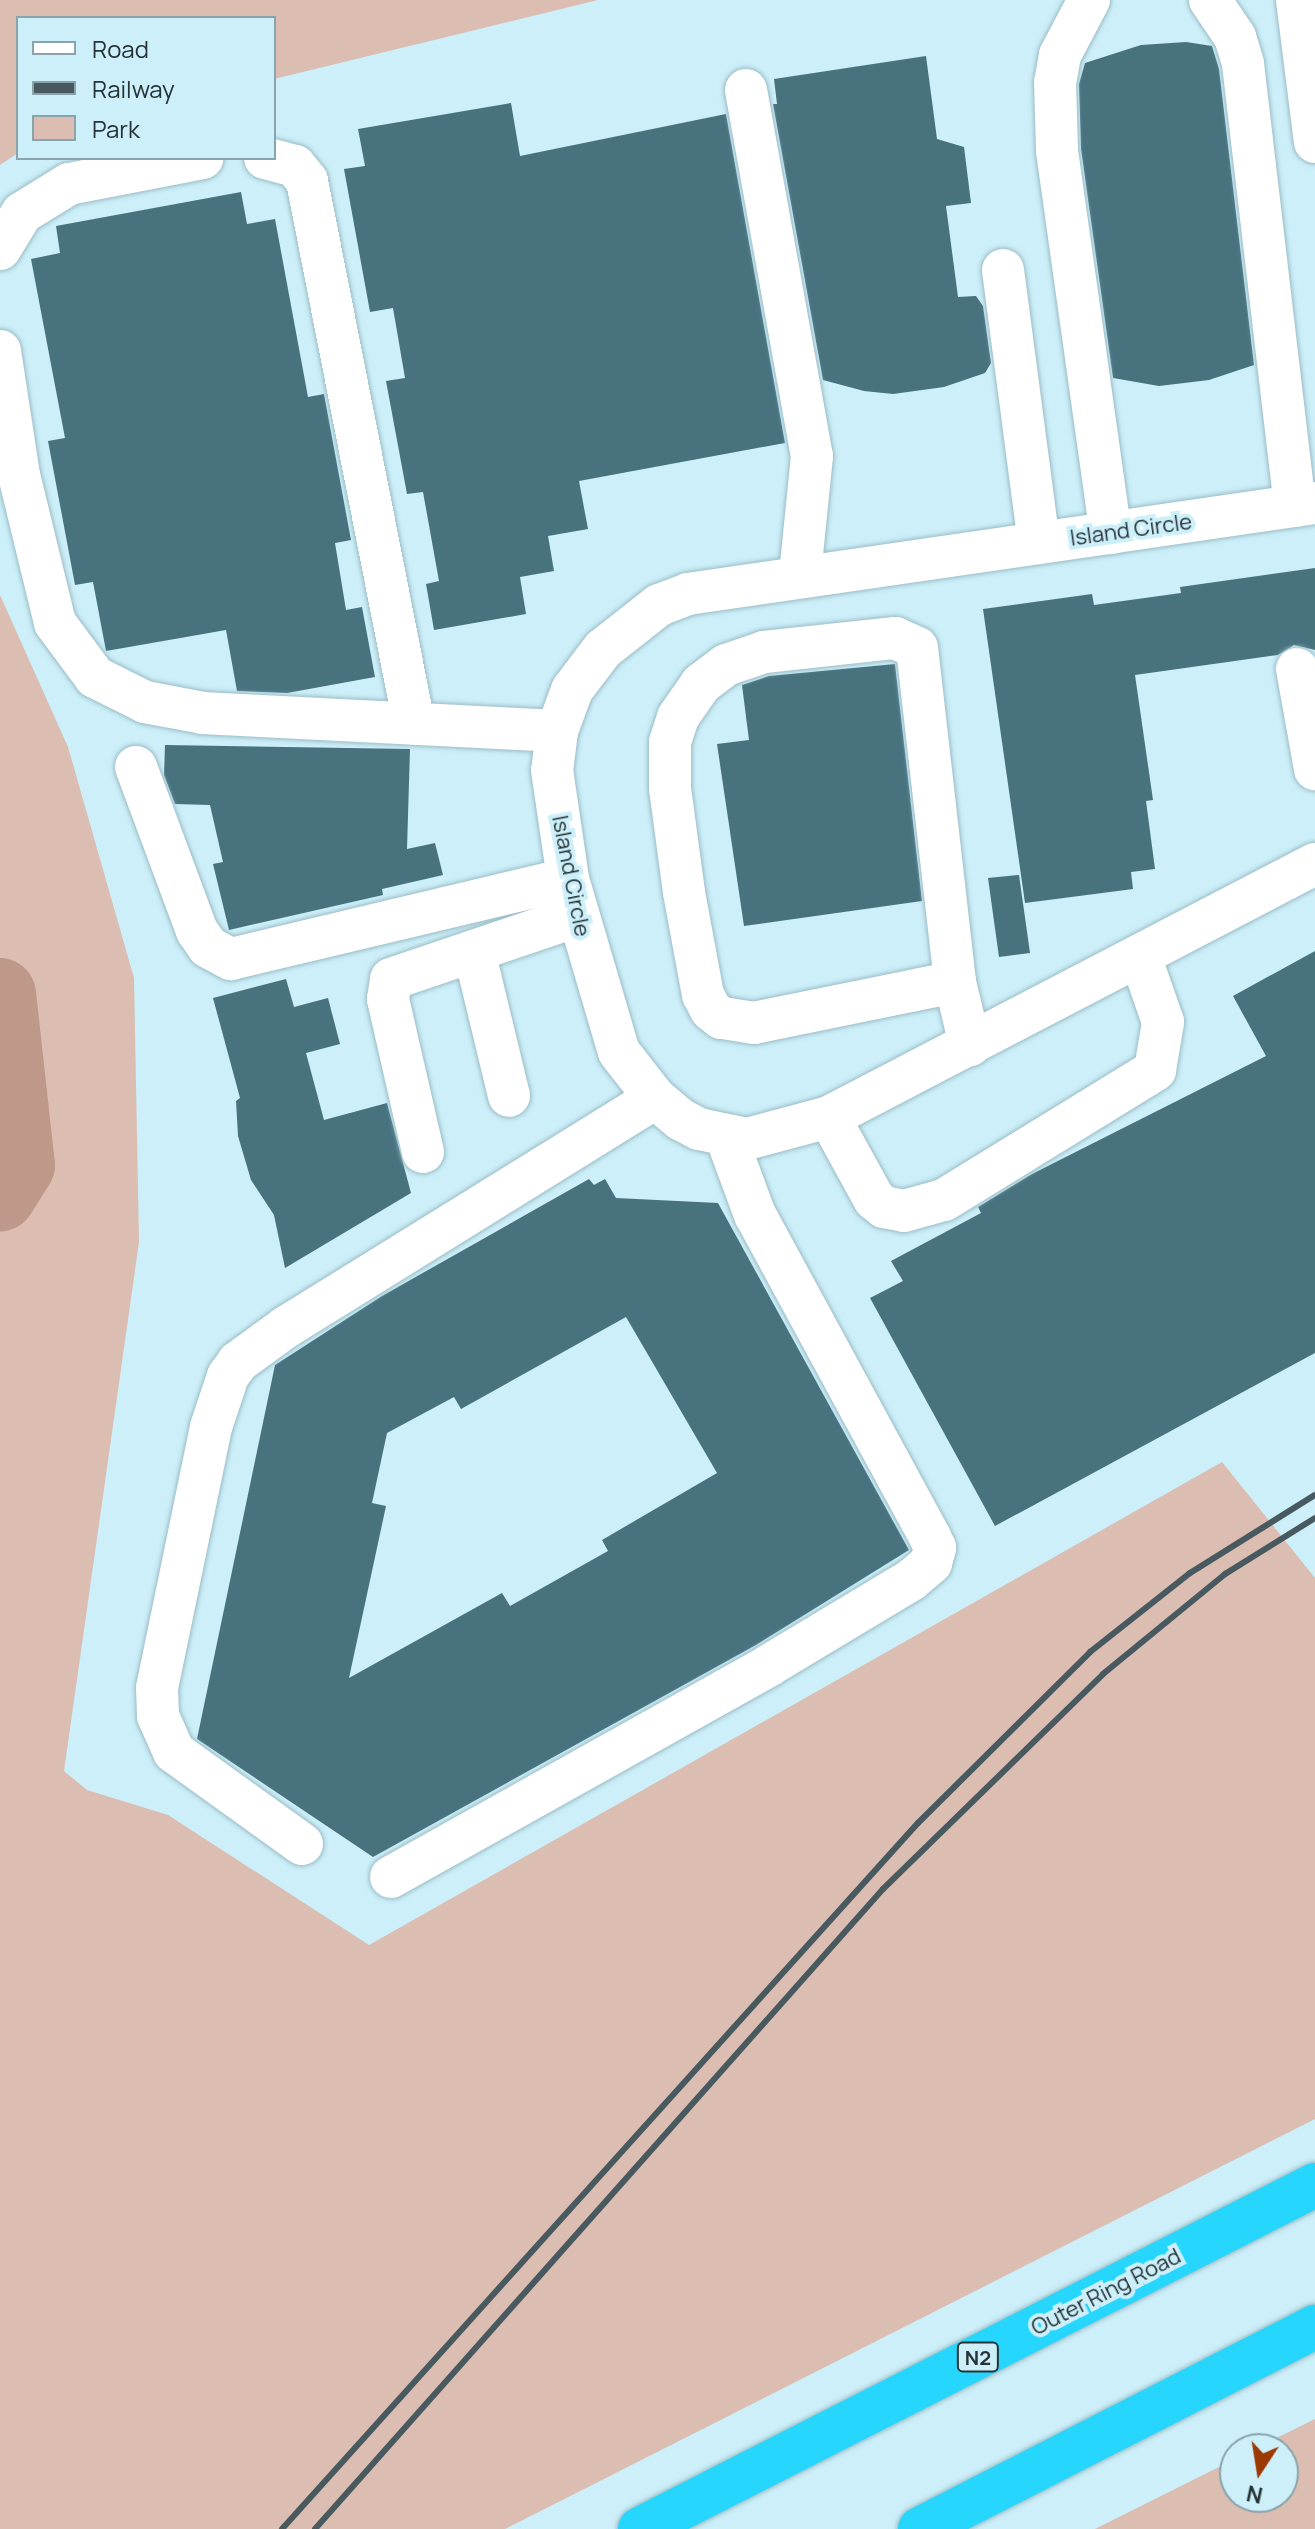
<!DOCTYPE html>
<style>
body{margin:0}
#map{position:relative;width:1315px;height:2529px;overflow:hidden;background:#cceff9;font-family:Manrope,sans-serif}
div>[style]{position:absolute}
.green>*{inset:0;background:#dbbdb2}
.river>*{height:72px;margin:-36px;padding:0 36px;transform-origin:36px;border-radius:36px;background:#be9888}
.building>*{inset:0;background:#47727e}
.roads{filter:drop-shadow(0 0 2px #9bbcc6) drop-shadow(0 0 2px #9bbcc6)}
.minor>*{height:42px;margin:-21px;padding:0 21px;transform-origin:21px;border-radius:21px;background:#fff}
.highway>*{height:44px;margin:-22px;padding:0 22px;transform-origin:22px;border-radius:22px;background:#27d6fc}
.rail>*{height:6px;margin:-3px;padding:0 3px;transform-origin:3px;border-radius:3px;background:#48595f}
span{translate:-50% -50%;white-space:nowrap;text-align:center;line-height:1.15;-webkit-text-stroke:8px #cceff9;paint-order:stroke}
.shield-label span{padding:2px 6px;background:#cceff9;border:2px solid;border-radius:6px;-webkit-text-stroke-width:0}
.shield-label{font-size:20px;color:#263337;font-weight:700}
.street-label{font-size:22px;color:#263337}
.legend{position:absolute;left:16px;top:16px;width:260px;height:144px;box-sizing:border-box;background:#cceff9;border:2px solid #8aa4ab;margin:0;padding:10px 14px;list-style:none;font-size:24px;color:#263337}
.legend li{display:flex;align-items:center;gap:16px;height:40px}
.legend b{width:40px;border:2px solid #8aa4ab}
.north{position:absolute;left:1219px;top:2433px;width:80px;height:80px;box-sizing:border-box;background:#cceff9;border:2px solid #8aa4ab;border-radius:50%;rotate:192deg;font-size:22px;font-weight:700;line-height:32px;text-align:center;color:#263337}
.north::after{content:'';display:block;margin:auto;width:28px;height:36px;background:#9c3900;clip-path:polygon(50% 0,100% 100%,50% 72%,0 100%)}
</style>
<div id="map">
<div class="green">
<div style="clip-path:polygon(0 0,598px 0,274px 79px,274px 18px,18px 18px,18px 153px,0 165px)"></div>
<div style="clip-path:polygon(0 595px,68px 747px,134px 978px,139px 1242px,64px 1771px,87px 1790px,168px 1815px,369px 1945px,1222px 1462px,1315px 1578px,1315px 2119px,505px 2529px,0 2529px)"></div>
<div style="clip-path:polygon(1315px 2419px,1315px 2529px,1095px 2529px,1235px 2459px,1235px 2497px,1283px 2497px,1283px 2449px,1254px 2449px)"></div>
</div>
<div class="river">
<div style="left:0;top:994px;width:172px;rotate:83.7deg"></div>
<div style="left:19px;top:1165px;width:36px;rotate:122deg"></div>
</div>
<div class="building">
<div style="clip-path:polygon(1186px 42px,1212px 46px,1219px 69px,1254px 365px,1209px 380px,1159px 386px,1113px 378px,1081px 149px,1079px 84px,1085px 63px,1141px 45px)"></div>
<div style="clip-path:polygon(926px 56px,937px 139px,964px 147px,971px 203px,946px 206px,958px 297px,976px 296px,983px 306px,991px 363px,985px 373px,944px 387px,893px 394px,864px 391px,823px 380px,773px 104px,777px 104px,774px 79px)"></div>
<div style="clip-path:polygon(511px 103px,520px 156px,726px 114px,785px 443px,579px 481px,588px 529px,548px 536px,554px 571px,520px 577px,526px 614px,434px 630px,426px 584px,439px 581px,423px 492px,407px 494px,386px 381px,405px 378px,393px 308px,370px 312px,344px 169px,365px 166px,358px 129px)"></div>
<div style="clip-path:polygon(241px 192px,247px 224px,275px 219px,308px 397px,324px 394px,351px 540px,335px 543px,346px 610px,362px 607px,375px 677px,287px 693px,237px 691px,226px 630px,106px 651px,93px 582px,75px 585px,48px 441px,65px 438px,31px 259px,60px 253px,56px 226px)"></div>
<div style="clip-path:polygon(1315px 568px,1315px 650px,1294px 645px,1278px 655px,1135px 675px,1153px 800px,1146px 801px,1155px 869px,1131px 872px,1133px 889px,1025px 903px,983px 609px,1092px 594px,1094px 605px,1181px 593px,1180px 587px)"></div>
<div style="clip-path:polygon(895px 664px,922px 901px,744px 926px,717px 744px,749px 740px,742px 685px,769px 676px)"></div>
<div style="clip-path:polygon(165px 745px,410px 749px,407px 849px,435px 843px,443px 875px,382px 889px,383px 895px,229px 930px,213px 864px,223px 862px,210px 805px,175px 804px,164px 775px)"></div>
<div style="clip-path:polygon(1019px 875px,1030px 953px,999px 957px,988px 878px)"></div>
<div style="clip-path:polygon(1315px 951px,1315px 1353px,995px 1526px,870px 1298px,903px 1281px,891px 1261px,981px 1213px,978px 1207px,1032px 1174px,1266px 1056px,1233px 996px)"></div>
<div style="clip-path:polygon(286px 979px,294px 1007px,328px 998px,340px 1044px,306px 1053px,324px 1120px,387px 1103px,411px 1193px,285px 1268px,274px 1215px,251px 1180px,238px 1136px,236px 1101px,240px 1098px,213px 998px)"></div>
<div style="clip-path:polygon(evenodd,589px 1179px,594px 1185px,605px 1179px,616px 1198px,718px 1203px,909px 1550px,756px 1645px,373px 1857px,197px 1739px,275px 1365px,382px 1296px,589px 1179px,626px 1317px,717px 1473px,602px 1540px,608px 1551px,510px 1606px,502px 1593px,349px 1678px,386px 1506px,372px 1503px,387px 1433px,454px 1397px,461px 1409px,626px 1317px)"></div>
</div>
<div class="roads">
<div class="minor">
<div style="left:1089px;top:0;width:62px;rotate:117.8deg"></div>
<div style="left:1060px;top:55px;width:27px;rotate:100deg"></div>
<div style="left:1055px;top:82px;width:69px;rotate:88.3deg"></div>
<div style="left:1057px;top:151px;width:386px;rotate:82deg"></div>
<div style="left:1210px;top:0;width:45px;rotate:56deg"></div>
<div style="left:1235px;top:37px;width:28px;rotate:73deg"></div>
<div style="left:1243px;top:64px;width:445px;rotate:83.3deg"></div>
<div style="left:1297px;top:0;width:143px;rotate:82.8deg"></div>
<div style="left:746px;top:90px;width:372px;rotate:79.8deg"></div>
<div style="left:812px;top:456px;width:120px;rotate:95.8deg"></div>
<div style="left:265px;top:158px;width:31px;rotate:15deg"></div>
<div style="left:295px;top:166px;width:19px;rotate:51deg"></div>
<div style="left:307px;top:181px;width:553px;rotate:78.85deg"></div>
<div style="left:0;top:249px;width:42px;rotate:-58.6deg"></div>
<div style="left:22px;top:213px;width:55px;rotate:-31.7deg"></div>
<div style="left:69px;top:184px;width:136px;rotate:-11deg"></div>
<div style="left:1003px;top:270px;width:275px;rotate:82.5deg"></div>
<div style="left:0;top:351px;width:125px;rotate:81.3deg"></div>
<div style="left:19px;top:475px;width:152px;rotate:76.3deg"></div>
<div style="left:55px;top:623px;width:67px;rotate:53.5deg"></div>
<div style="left:95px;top:677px;width:56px;rotate:26.6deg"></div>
<div style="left:145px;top:702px;width:59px;rotate:10.7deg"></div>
<div style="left:203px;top:713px;width:354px;rotate:2.9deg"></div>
<div style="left:1315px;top:503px;width:634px;rotate:171.74deg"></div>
<div style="left:688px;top:594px;width:31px;rotate:159deg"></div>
<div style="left:659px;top:605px;width:71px;rotate:141.8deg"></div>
<div style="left:603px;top:649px;width:51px;rotate:127.1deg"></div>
<div style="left:572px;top:690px;width:44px;rotate:110.1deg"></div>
<div style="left:557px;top:731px;width:39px;rotate:97deg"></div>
<div style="left:552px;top:770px;width:110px;rotate:81.6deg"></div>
<div style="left:568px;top:879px;width:180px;rotate:73.6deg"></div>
<div style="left:619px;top:1052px;width:58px;rotate:52deg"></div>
<div style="left:655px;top:1098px;width:33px;rotate:40deg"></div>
<div style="left:680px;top:1119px;width:21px;rotate:28deg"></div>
<div style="left:699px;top:1129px;width:49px;rotate:11.8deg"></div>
<div style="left:747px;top:1139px;width:85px;rotate:-15deg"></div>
<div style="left:829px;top:1117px;width:548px;rotate:-27.5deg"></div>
<div style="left:1297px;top:669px;width:102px;rotate:79.8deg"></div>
<div style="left:136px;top:767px;width:175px;rotate:69.6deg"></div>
<div style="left:197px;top:931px;width:19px;rotate:55deg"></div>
<div style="left:208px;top:947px;width:26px;rotate:28deg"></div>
<div style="left:231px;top:959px;width:346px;rotate:-13.4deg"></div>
<div style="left:474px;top:951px;width:149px;rotate:76.4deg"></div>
<div style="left:955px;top:982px;width:205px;rotate:168.5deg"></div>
<div style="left:754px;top:1023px;width:33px;rotate:-171deg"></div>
<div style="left:721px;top:1018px;width:13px;rotate:-141deg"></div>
<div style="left:711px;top:1010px;width:17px;rotate:-118deg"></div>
<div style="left:703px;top:995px;width:105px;rotate:-100.5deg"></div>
<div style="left:684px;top:892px;width:104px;rotate:-97.7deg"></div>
<div style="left:670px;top:789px;width:47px;rotate:-90deg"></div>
<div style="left:670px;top:742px;width:26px;rotate:-72deg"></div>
<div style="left:678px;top:717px;width:40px;rotate:-55.1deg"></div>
<div style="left:701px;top:684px;width:31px;rotate:-37deg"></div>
<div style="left:726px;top:665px;width:40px;rotate:-18.9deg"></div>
<div style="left:764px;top:652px;width:132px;rotate:-6.1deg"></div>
<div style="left:895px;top:638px;width:24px;rotate:24deg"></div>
<div style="left:917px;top:648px;width:336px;rotate:83.5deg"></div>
<div style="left:955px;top:982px;width:65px;rotate:76.6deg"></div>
<div style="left:829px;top:1117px;width:94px;rotate:61.2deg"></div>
<div style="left:874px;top:1199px;width:13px;rotate:39deg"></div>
<div style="left:884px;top:1207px;width:20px;rotate:11deg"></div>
<div style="left:904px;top:1211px;width:41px;rotate:-15.4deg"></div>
<div style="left:944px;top:1200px;width:248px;rotate:-31.6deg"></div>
<div style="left:1155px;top:1070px;width:49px;rotate:-80.5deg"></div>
<div style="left:1163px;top:1022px;width:70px;rotate:-109.2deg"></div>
<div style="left:423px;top:1152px;width:157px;rotate:-102.9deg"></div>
<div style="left:388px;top:999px;width:20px;rotate:-81deg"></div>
<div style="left:391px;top:979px;width:196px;rotate:-18.7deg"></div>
<div style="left:302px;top:1844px;width:158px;rotate:-144.3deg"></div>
<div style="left:174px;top:1752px;width:39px;rotate:-114deg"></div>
<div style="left:158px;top:1716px;width:28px;rotate:-92deg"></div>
<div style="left:157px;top:1688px;width:267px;rotate:-78.3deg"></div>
<div style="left:211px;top:1427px;width:54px;rotate:-71.6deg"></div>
<div style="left:228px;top:1376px;width:17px;rotate:-54deg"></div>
<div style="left:238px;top:1362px;width:59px;rotate:-36.1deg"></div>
<div style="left:286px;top:1327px;width:434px;rotate:-31.8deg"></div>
<div style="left:391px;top:1877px;width:432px;rotate:-29.2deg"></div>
<div style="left:768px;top:1666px;width:167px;rotate:-31deg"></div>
<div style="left:911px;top:1580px;width:26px;rotate:-40deg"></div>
<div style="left:931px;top:1563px;width:16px;rotate:-75deg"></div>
<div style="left:935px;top:1548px;width:12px;rotate:-114deg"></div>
<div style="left:930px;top:1537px;width:366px;rotate:-118.5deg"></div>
<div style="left:755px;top:1215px;width:84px;rotate:-110.2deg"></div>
</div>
<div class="highway">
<div style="left:640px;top:2529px;width:758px;rotate:-27deg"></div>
<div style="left:920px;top:2529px;width:444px;rotate:-27.1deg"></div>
</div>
</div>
<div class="rail">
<div style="left:282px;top:2529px;width:950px;rotate:-47.99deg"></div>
<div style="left:918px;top:1823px;width:243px;rotate:-44.8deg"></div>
<div style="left:1090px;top:1652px;width:127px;rotate:-38.3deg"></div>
<div style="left:1190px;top:1573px;width:147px;rotate:-32deg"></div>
<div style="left:315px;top:2529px;width:856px;rotate:-48.41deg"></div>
<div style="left:883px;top:1889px;width:308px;rotate:-44.3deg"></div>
<div style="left:1103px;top:1674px;width:158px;rotate:-39.3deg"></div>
<div style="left:1225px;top:1574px;width:106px;rotate:-31.9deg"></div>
</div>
<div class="shield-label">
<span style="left:978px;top:2357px">N2</span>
</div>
<div class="street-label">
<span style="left:1131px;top:530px;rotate:-8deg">Island Circle</span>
<span style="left:571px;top:876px;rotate:79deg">Island Circle</span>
<span style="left:1106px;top:2292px;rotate:-27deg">Outer Ring Road</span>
</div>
<ul class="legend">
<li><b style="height:10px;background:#fff"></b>Road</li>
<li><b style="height:10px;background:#48595f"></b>Railway</li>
<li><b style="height:22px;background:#dbbdb2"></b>Park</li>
</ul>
<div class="north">N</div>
</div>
